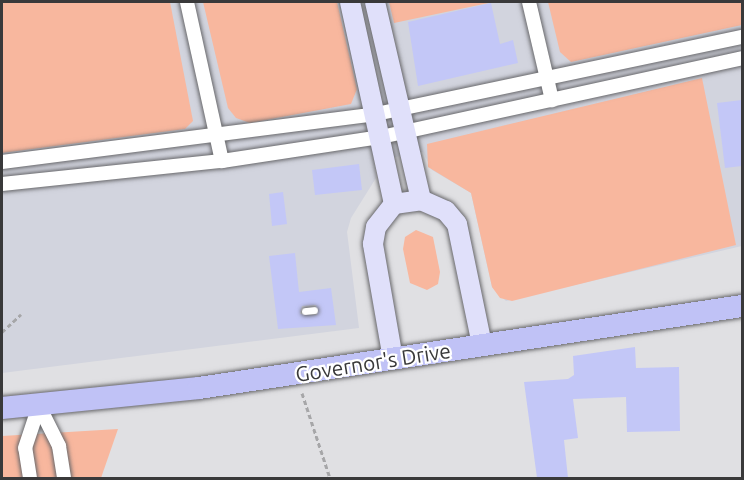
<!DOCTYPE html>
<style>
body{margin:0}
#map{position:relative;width:744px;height:480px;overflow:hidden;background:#e0e0e3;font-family:Ubuntu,sans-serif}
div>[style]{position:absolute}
.built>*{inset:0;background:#d2d4de}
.green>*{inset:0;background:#f8b79e}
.building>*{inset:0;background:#c3c7f7}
.path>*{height:3px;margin-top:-1.5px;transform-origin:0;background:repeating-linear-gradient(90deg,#a6a6a8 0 4.5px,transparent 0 7.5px)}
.roads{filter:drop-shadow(0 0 2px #68686b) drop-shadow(0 0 2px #68686b)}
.lane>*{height:7px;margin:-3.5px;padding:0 3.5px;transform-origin:3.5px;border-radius:3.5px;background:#fff}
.street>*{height:14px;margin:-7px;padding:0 7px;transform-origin:7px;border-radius:7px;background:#fff}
.secondary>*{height:20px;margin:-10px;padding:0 10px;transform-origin:10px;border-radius:10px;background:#e0e0fa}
.primary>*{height:22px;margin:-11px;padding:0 11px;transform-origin:11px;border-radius:11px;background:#c0c2f6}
span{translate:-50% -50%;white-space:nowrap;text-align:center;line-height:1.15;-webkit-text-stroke:4.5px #fff;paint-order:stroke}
.street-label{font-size:21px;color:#39393a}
.frame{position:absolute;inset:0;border:3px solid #39393a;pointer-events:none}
</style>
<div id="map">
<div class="built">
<div style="clip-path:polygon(2px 2px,742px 2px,742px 246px,506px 301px,492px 287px,471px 193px,432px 170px,423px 152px,374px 161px,376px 178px,351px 218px,347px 232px,359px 328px,2px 373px)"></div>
</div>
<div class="green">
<div style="clip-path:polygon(2px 2px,170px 2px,193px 121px,185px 129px,2px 153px)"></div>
<div style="clip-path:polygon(203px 2px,337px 2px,357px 89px,351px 104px,250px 123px,236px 118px,228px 108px)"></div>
<div style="clip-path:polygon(389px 2px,493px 2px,394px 23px)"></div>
<div style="clip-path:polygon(548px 2px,742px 2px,742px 25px,571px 62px,560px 52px)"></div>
<div style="clip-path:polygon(702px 78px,736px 245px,512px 301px,500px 298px,492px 287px,471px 193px,428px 167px,427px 144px)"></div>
<div style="clip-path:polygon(416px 230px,433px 237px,440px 272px,438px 284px,427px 290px,410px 283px,403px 249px,405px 237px)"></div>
<div style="clip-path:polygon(118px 429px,101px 478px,2px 478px,2px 436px)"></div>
</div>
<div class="building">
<div style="clip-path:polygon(491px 3px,500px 44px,513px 40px,518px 63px,418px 86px,408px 22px)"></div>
<div style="clip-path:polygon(742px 100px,742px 166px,725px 168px,717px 103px)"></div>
<div style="clip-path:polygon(359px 164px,362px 190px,315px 195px,312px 170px)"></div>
<div style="clip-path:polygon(283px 192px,287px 224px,272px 226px,269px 194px)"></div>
<div style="clip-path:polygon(evenodd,295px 253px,299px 292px,331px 288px,336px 325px,278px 329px,269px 256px,295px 253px,316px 305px,317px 315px,300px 314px,302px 306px,316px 305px)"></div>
<div style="clip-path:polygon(635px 347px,636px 368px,679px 367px,680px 431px,627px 432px,626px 397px,573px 399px,578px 438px,564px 440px,568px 478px,537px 478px,524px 382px,568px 379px,574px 375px,573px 356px)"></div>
</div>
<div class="path">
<div style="left:2px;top:332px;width:26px;rotate:-43deg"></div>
<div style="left:302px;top:393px;width:89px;rotate:71.8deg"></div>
</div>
<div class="roads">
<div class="lane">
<div style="left:305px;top:311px;width:9px;rotate:-6deg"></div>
</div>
<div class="street">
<div style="left:187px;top:2px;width:163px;rotate:77.6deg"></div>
<div style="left:529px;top:2px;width:101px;rotate:76.8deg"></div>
<div style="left:2px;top:162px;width:377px;rotate:-7.3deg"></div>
<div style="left:376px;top:114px;width:374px;rotate:-11.9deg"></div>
<div style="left:2px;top:184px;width:221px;rotate:-6deg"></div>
<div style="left:222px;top:161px;width:161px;rotate:-8.6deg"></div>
<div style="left:381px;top:137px;width:370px;rotate:-12.3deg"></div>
<div style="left:39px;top:406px;width:45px;rotate:63.4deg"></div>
<div style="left:59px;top:446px;width:32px;rotate:81deg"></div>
<div style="left:30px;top:478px;width:30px;rotate:-99deg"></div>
<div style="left:25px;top:448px;width:44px;rotate:-71.6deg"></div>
</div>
<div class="secondary">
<div style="left:350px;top:2px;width:207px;rotate:77.7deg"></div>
<div style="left:375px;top:2px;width:203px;rotate:76.9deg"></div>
<div style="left:393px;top:359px;width:117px;rotate:-99.9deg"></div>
<div style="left:373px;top:244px;width:17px;rotate:-80deg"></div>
<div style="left:376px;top:227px;width:29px;rotate:-52deg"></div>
<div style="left:394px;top:204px;width:27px;rotate:-8deg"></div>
<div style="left:421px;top:200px;width:27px;rotate:24deg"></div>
<div style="left:446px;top:211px;width:17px;rotate:50deg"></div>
<div style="left:457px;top:224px;width:124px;rotate:78.3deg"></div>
</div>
<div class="primary">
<div style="left:2px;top:408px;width:198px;rotate:-5.8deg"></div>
<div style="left:199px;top:388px;width:549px;rotate:-8.59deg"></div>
</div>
</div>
<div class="street-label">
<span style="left:373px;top:362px;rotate:-9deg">Governor's Drive</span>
</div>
<div class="frame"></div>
</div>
